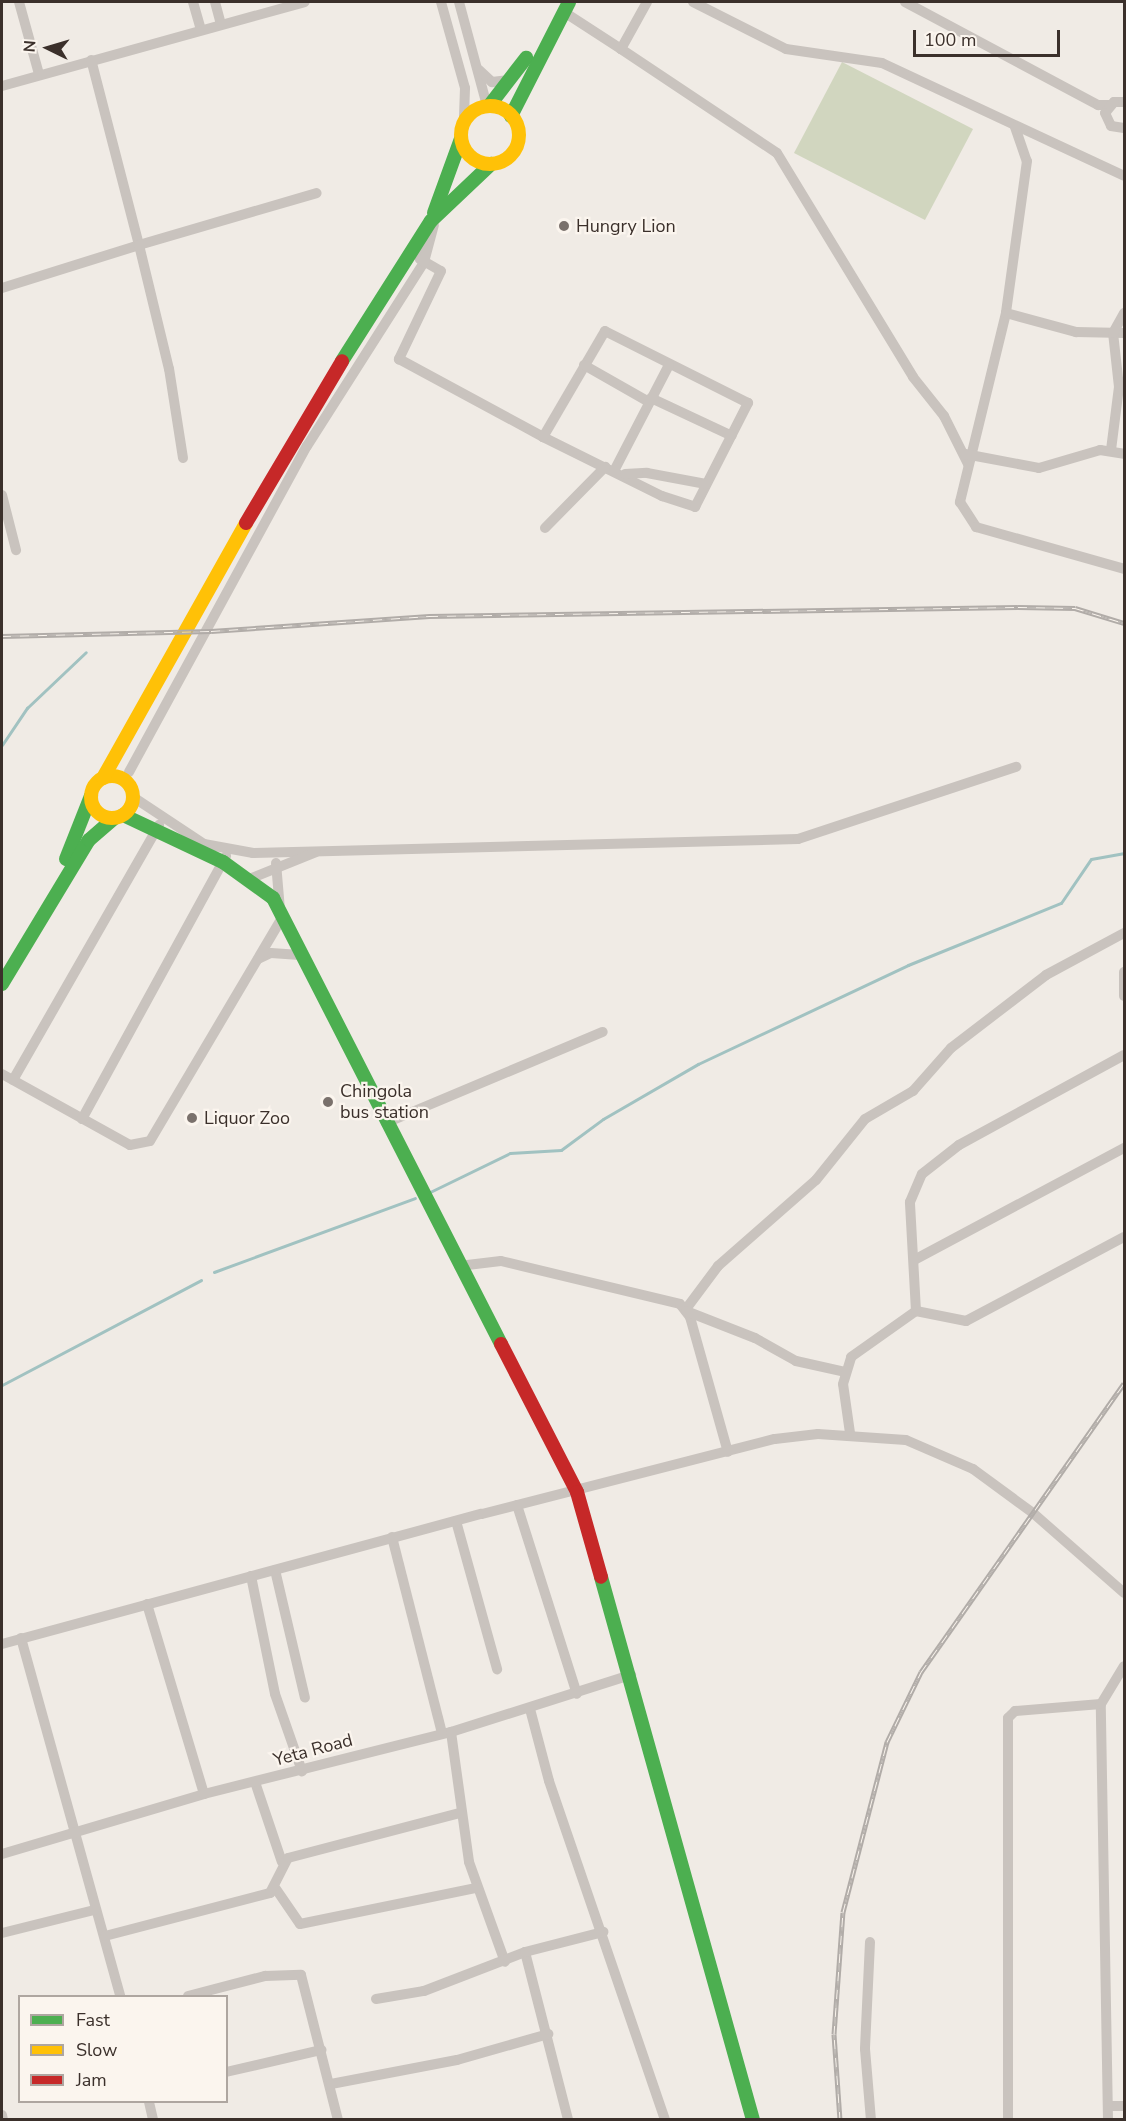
<!DOCTYPE html>
<style>
body{margin:0}
#map{position:relative;width:1126px;height:2121px;overflow:hidden;background:#f0ebe5;font-family:"Nunito Sans",sans-serif}
div>[style]{position:absolute}
.green>*{inset:0;background:#d1d6bf}
.stream>*{height:3px;margin:-1.5px;padding:0 1.5px;transform-origin:1.5px;border-radius:1.5px;background:#a1c2c1}
.street>*{height:10px;margin:-5px;padding:0 5px;transform-origin:5px;border-radius:5px;background:#c9c3be}
.fast>*{height:14px;margin:-7px;padding:0 7px;transform-origin:7px;border-radius:7px;background:#4caf50}
.slow>*{height:14px;margin:-7px;padding:0 7px;transform-origin:7px;border-radius:7px;background:#ffc107}
.slow>.ring{margin:-7px;padding:0;box-sizing:content-box;background:none;border:14px solid #ffc107;border-radius:50%}
.jam>*{height:14px;margin:-7px;padding:0 7px;transform-origin:7px;border-radius:7px;background:#c62828}
.rail>*{height:5px;margin-top:-2.5px;transform-origin:0;background:repeating-linear-gradient(90deg,#fbf5ee 0 9px,#b1aca8 0 18px);box-sizing:border-box;border-block:2px solid #b1aca8}
.dots>*{width:16px;height:16px;translate:-50% -50%;box-sizing:border-box;border:3px solid #fbf5ee;border-radius:50%}
span{translate:-50% -50%;white-space:nowrap;text-align:center;line-height:1.15;-webkit-text-stroke:4.5px #fbf5ee;paint-order:stroke}
.poi-label{font-size:18px;color:#3b302b}
.left{translate:0 -50%;text-align:left}
.street-label{font-size:18px;color:#3b302b}
.frame{position:absolute;inset:0;border:3px solid #3b302b;pointer-events:none}
.legend{position:absolute;left:18px;top:1995px;width:210px;height:108px;box-sizing:border-box;background:#fbf5ee;border:2px solid #aea6a0;margin:0;padding:8px 10px;list-style:none;font-size:18px;color:#3b302b}
.legend li{display:flex;align-items:center;gap:12px;height:30px}
.legend b{width:30px;border:2px solid #aea6a0}
.north{position:absolute;left:18px;top:18px;width:60px;height:60px;-webkit-text-stroke:4px #fbf5ee;paint-order:stroke;rotate:275deg;font-size:16px;font-weight:700;line-height:24px;text-align:center;color:#3b302b}
.north::after{content:'';display:block;margin:auto;width:21px;height:27px;background:#3b302b;clip-path:polygon(50% 0,100% 100%,50% 72%,0 100%)}
.scale{position:absolute;left:913px;top:30px;width:147px;height:27px;box-sizing:border-box;border:3px solid #3b302b;border-top:0;padding-left:8px;font-size:18px;line-height:21px;white-space:nowrap;color:#3b302b;-webkit-text-stroke:4px #fbf5ee;paint-order:stroke}
</style>
<div id="map">
<div class="green">
<div style="clip-path:polygon(842px 62px,973px 129px,925px 220px,794px 153px)"></div>
</div>
<div class="stream">
<div style="left:2px;top:745px;width:45px;rotate:-56deg"></div>
<div style="left:27px;top:708px;width:81px;rotate:-43.5deg"></div>
<div style="left:430px;top:1192px;width:89px;rotate:-26deg"></div>
<div style="left:510px;top:1153px;width:51px;rotate:-3.4deg"></div>
<div style="left:561px;top:1150px;width:52px;rotate:-36.4deg"></div>
<div style="left:603px;top:1119px;width:110px;rotate:-30.1deg"></div>
<div style="left:698px;top:1064px;width:232px;rotate:-25.2deg"></div>
<div style="left:908px;top:965px;width:165px;rotate:-22.1deg"></div>
<div style="left:1061px;top:903px;width:53px;rotate:-55.7deg"></div>
<div style="left:1091px;top:859px;width:34px;rotate:-10deg"></div>
<div style="left:214px;top:1272px;width:214px;rotate:-20.2deg"></div>
<div style="left:2px;top:1385px;width:225px;rotate:-27.8deg"></div>
</div>
<div class="street">
<div style="left:19px;top:2px;width:75px;rotate:74.5deg"></div>
<div style="left:193px;top:2px;width:29px;rotate:74deg"></div>
<div style="left:215px;top:2px;width:23px;rotate:75deg"></div>
<div style="left:441px;top:2px;width:89px;rotate:74.4deg"></div>
<div style="left:465px;top:88px;width:35px;rotate:92deg"></div>
<div style="left:459px;top:2px;width:108px;rotate:74.9deg"></div>
<div style="left:647px;top:2px;width:54px;rotate:119deg"></div>
<div style="left:621px;top:49px;width:187px;rotate:33.7deg"></div>
<div style="left:777px;top:153px;width:262px;rotate:58.7deg"></div>
<div style="left:913px;top:377px;width:50px;rotate:51.5deg"></div>
<div style="left:944px;top:416px;width:54px;rotate:63.4deg"></div>
<div style="left:693px;top:2px;width:104px;rotate:26.8deg"></div>
<div style="left:786px;top:49px;width:97px;rotate:8.3deg"></div>
<div style="left:882px;top:63px;width:267px;rotate:25deg"></div>
<div style="left:905px;top:2px;width:219px;rotate:28.1deg"></div>
<div style="left:1098px;top:105px;width:12px"></div>
<div style="left:564px;top:12px;width:68px;rotate:33deg"></div>
<div style="left:479px;top:70px;width:18px;rotate:43deg"></div>
<div style="left:492px;top:82px;width:17px;rotate:-7deg"></div>
<div style="left:2px;top:86px;width:314px;rotate:-15.5deg"></div>
<div style="left:1124px;top:102px;width:10px;rotate:180deg"></div>
<div style="left:1114px;top:102px;width:14px;rotate:129deg"></div>
<div style="left:1105px;top:113px;width:14px;rotate:65deg"></div>
<div style="left:1111px;top:126px;width:13px;rotate:9deg"></div>
<div style="left:1015px;top:127px;width:36px;rotate:71deg"></div>
<div style="left:1027px;top:161px;width:153px;rotate:97.9deg"></div>
<div style="left:1006px;top:313px;width:195px;rotate:103.7deg"></div>
<div style="left:960px;top:502px;width:30px;rotate:57deg"></div>
<div style="left:976px;top:527px;width:154px;rotate:15.8deg"></div>
<div style="left:419px;top:242px;width:17px;rotate:87deg"></div>
<div style="left:420px;top:259px;width:24px;rotate:30deg"></div>
<div style="left:441px;top:271px;width:98px;rotate:115.5deg"></div>
<div style="left:399px;top:359px;width:164px;rotate:28.4deg"></div>
<div style="left:543px;top:437px;width:133px;rotate:26.4deg"></div>
<div style="left:662px;top:496px;width:35px;rotate:18deg"></div>
<div style="left:695px;top:507px;width:117px;rotate:-63deg"></div>
<div style="left:748px;top:403px;width:160px;rotate:-153.3deg"></div>
<div style="left:605px;top:331px;width:123px;rotate:120.3deg"></div>
<div style="left:2px;top:288px;width:144px;rotate:-17.4deg"></div>
<div style="left:139px;top:245px;width:191px;rotate:-104.5deg"></div>
<div style="left:1006px;top:313px;width:73px;rotate:15.2deg"></div>
<div style="left:1076px;top:332px;width:48px;rotate:1.2deg"></div>
<div style="left:584px;top:365px;width:75px;rotate:29.6deg"></div>
<div style="left:651px;top:398px;width:89px;rotate:25.1deg"></div>
<div style="left:1111px;top:450px;width:64px;rotate:-82.8deg"></div>
<div style="left:1119px;top:387px;width:54px;rotate:-96.3deg"></div>
<div style="left:1113px;top:333px;width:23px;rotate:-61deg"></div>
<div style="left:965px;top:454px;width:75px;rotate:10.7deg"></div>
<div style="left:1039px;top:468px;width:64px;rotate:-16.4deg"></div>
<div style="left:1100px;top:450px;width:24px;rotate:9deg"></div>
<div style="left:183px;top:458px;width:90px;rotate:-98.9deg"></div>
<div style="left:169px;top:369px;width:128px;rotate:-103.6deg"></div>
<div style="left:139px;top:245px;width:185px;rotate:-16.3deg"></div>
<div style="left:614px;top:471px;width:119px;rotate:-62.6deg"></div>
<div style="left:625px;top:474px;width:22px;rotate:-3deg"></div>
<div style="left:647px;top:473px;width:60px;rotate:10.6deg"></div>
<div style="left:2px;top:495px;width:57px;rotate:75.7deg"></div>
<div style="left:545px;top:528px;width:86px;rotate:-45.5deg"></div>
<div style="left:129px;top:772px;width:371px;rotate:-61.4deg"></div>
<div style="left:307px;top:446px;width:218px;rotate:-57.5deg"></div>
<div style="left:424px;top:262px;width:38px;rotate:-75deg"></div>
<div style="left:133px;top:797px;width:85px;rotate:33.5deg"></div>
<div style="left:204px;top:844px;width:50px;rotate:10.4deg"></div>
<div style="left:253px;top:853px;width:545px;rotate:-1.47deg"></div>
<div style="left:798px;top:839px;width:230px;rotate:-18.3deg"></div>
<div style="left:276px;top:863px;width:47px;rotate:85.1deg"></div>
<div style="left:252px;top:878px;width:69px;rotate:-22.1deg"></div>
<div style="left:258px;top:959px;width:14px;rotate:-25deg"></div>
<div style="left:271px;top:953px;width:29px;rotate:4deg"></div>
<div style="left:1124px;top:972px;width:24px;rotate:90deg"></div>
<div style="left:2px;top:1074px;width:146px;rotate:29deg"></div>
<div style="left:130px;top:1145px;width:20px;rotate:-11deg"></div>
<div style="left:150px;top:1141px;width:261px;rotate:-59.4deg"></div>
<div style="left:13px;top:1080px;width:294px;rotate:-60.2deg"></div>
<div style="left:82px;top:1119px;width:300px;rotate:-61.3deg"></div>
<div style="left:386px;top:1123px;width:235px;rotate:-22.8deg"></div>
<div style="left:916px;top:1259px;width:236px;rotate:-28.1deg"></div>
<div style="left:459px;top:1266px;width:42px;rotate:-6.8deg"></div>
<div style="left:501px;top:1261px;width:184px;rotate:13.5deg"></div>
<div style="left:680px;top:1304px;width:16px;rotate:52deg"></div>
<div style="left:690px;top:1317px;width:140px;rotate:74.3deg"></div>
<div style="left:686px;top:1309px;width:54px;rotate:-53.3deg"></div>
<div style="left:718px;top:1266px;width:130px;rotate:-41.3deg"></div>
<div style="left:816px;top:1180px;width:78px;rotate:-51.2deg"></div>
<div style="left:865px;top:1119px;width:56px;rotate:-30.3deg"></div>
<div style="left:913px;top:1091px;width:57px;rotate:-48.5deg"></div>
<div style="left:951px;top:1048px;width:120px;rotate:-37.5deg"></div>
<div style="left:1046px;top:975px;width:89px;rotate:-28.3deg"></div>
<div style="left:686px;top:1311px;width:74px;rotate:21.4deg"></div>
<div style="left:755px;top:1338px;width:47px;rotate:29.3deg"></div>
<div style="left:796px;top:1361px;width:50px;rotate:12.7deg"></div>
<div style="left:916px;top:1311px;width:51px;rotate:11.3deg"></div>
<div style="left:966px;top:1321px;width:179px;rotate:-28deg"></div>
<div style="left:850px;top:1433px;width:49px;rotate:-98.1deg"></div>
<div style="left:843px;top:1384px;width:28px;rotate:-73deg"></div>
<div style="left:851px;top:1357px;width:80px;rotate:-35.3deg"></div>
<div style="left:916px;top:1311px;width:109px;rotate:-93.2deg"></div>
<div style="left:910px;top:1202px;width:30px;rotate:-67deg"></div>
<div style="left:922px;top:1174px;width:47px;rotate:-38.1deg"></div>
<div style="left:959px;top:1145px;width:188px;rotate:-28.6deg"></div>
<div style="left:517px;top:1505px;width:198px;rotate:72.4deg"></div>
<div style="left:456px;top:1521px;width:154px;rotate:74.5deg"></div>
<div style="left:392px;top:1537px;width:202px;rotate:75.7deg"></div>
<div style="left:275px;top:1570px;width:131px;rotate:76.8deg"></div>
<div style="left:251px;top:1576px;width:120px;rotate:78.5deg"></div>
<div style="left:275px;top:1694px;width:82px;rotate:70.7deg"></div>
<div style="left:147px;top:1604px;width:198px;rotate:73.3deg"></div>
<div style="left:21px;top:1638px;width:371px;rotate:74.5deg"></div>
<div style="left:2px;top:1644px;width:497px;rotate:-15.2deg"></div>
<div style="left:482px;top:1514px;width:302px;rotate:-14.4deg"></div>
<div style="left:775px;top:1439px;width:43px;rotate:-6.6deg"></div>
<div style="left:818px;top:1434px;width:88px;rotate:3.9deg"></div>
<div style="left:906px;top:1440px;width:73px;rotate:23.4deg"></div>
<div style="left:973px;top:1469px;width:74px;rotate:36.3deg"></div>
<div style="left:1033px;top:1513px;width:121px;rotate:41.3deg"></div>
<div style="left:530px;top:1709px;width:74px;rotate:75.2deg"></div>
<div style="left:549px;top:1781px;width:358px;rotate:71.1deg"></div>
<div style="left:451px;top:1732px;width:131px;rotate:82.1deg"></div>
<div style="left:469px;top:1862px;width:106px;rotate:70.2deg"></div>
<div style="left:255px;top:1782px;width:84px;rotate:71.4deg"></div>
<div style="left:2px;top:1854px;width:211px;rotate:-16.5deg"></div>
<div style="left:204px;top:1794px;width:255px;rotate:-14.1deg"></div>
<div style="left:451px;top:1732px;width:189px;rotate:-17.6deg"></div>
<div style="left:276px;top:1889px;width:42px;rotate:55.6deg"></div>
<div style="left:300px;top:1924px;width:180px;rotate:-11.6deg"></div>
<div style="left:2px;top:1933px;width:95px;rotate:-14deg"></div>
<div style="left:105px;top:1936px;width:171px;rotate:-14.6deg"></div>
<div style="left:270px;top:1893px;width:39px;rotate:-63deg"></div>
<div style="left:288px;top:1858px;width:177px;rotate:-14.7deg"></div>
<div style="left:870px;top:1942px;width:107px;rotate:92.7deg"></div>
<div style="left:865px;top:2049px;width:71px;rotate:85.2deg"></div>
<div style="left:525px;top:1952px;width:173px;rotate:75.6deg"></div>
<div style="left:188px;top:1996px;width:80px;rotate:-14.6deg"></div>
<div style="left:265px;top:1976px;width:36px;rotate:-2deg"></div>
<div style="left:301px;top:1975px;width:150px;rotate:75.7deg"></div>
<div style="left:376px;top:1999px;width:49px;rotate:-9.5deg"></div>
<div style="left:424px;top:1991px;width:108px;rotate:-21.1deg"></div>
<div style="left:525px;top:1952px;width:81px;rotate:-14.4deg"></div>
<div style="left:226px;top:2072px;width:98px;rotate:-13deg"></div>
<div style="left:331px;top:2084px;width:128px;rotate:-10.8deg"></div>
<div style="left:457px;top:2060px;width:95px;rotate:-15.9deg"></div>
<div style="left:149px;top:2102px;width:18px;rotate:77deg"></div>
<div style="left:1108px;top:2106px;width:16px"></div>
<div style="left:2px;top:2115px;width:5px;rotate:79deg"></div>
<div style="left:1008px;top:2120px;width:402px;rotate:-90deg"></div>
<div style="left:1008px;top:1718px;width:10px;rotate:-45deg"></div>
<div style="left:1015px;top:1711px;width:86px;rotate:-4.7deg"></div>
<div style="left:1108px;top:2120px;width:416px;rotate:-91deg"></div>
<div style="left:1101px;top:1704px;width:44px;rotate:-58.8deg"></div>
</div>
<div class="fast">
<div style="left:489px;top:106px;width:61px;rotate:-52.4deg"></div>
<div style="left:511px;top:116px;width:128px;rotate:-63deg"></div>
<div style="left:434px;top:213px;width:79px;rotate:-70deg"></div>
<div style="left:342px;top:361px;width:166px;rotate:-57.6deg"></div>
<div style="left:431px;top:221px;width:83px;rotate:-43.5deg"></div>
<div style="left:123px;top:815px;width:110px;rotate:25.2deg"></div>
<div style="left:223px;top:862px;width:62px;rotate:35.8deg"></div>
<div style="left:273px;top:898px;width:501px;rotate:62.92deg"></div>
<div style="left:66px;top:859px;width:68px;rotate:-68.4deg"></div>
<div style="left:2px;top:984px;width:168px;rotate:-58.9deg"></div>
<div style="left:89px;top:840px;width:33px;rotate:-41deg"></div>
<div style="left:601px;top:1577px;width:564px;rotate:74.36deg"></div>
</div>
<div class="slow">
<div class="ring" style="left:461px;top:106px;width:44px;height:44px"></div>
<div class="ring" style="left:91px;top:776px;width:28px;height:28px"></div>
<div style="left:103px;top:778px;width:292px;rotate:-60.7deg"></div>
</div>
<div class="jam">
<div style="left:246px;top:523px;width:188px;rotate:-59.3deg"></div>
<div style="left:501px;top:1344px;width:166px;rotate:62.8deg"></div>
<div style="left:577px;top:1492px;width:88px;rotate:74.2deg"></div>
</div>
<div class="rail">
<div style="left:2px;top:636px;width:209px;rotate:-1.4deg"></div>
<div style="left:211px;top:631px;width:219px;rotate:-3.9deg"></div>
<div style="left:429px;top:616px;width:589px;rotate:-0.88deg"></div>
<div style="left:1018px;top:607px;width:57px;rotate:1deg"></div>
<div style="left:1075px;top:608px;width:51px;rotate:17deg"></div>
<div style="left:840px;top:2120px;width:86px;rotate:-94deg"></div>
<div style="left:834px;top:2034px;width:122px;rotate:-85.8deg"></div>
<div style="left:843px;top:1912px;width:176px;rotate:-75.5deg"></div>
<div style="left:887px;top:1742px;width:78px;rotate:-64.1deg"></div>
<div style="left:921px;top:1672px;width:353px;rotate:-54.9deg"></div>
</div>
<div class="dots">
<div style="left:564px;top:226px;background:#7a716c"></div>
<div style="left:328px;top:1102px;background:#7a716c"></div>
<div style="left:192px;top:1118px;background:#7a716c"></div>
</div>
<div class="poi-label">
<span class="left" style="left:576px;top:226px">Hungry Lion</span>
<span class="left" style="left:340px;top:1102px">Chingola<br>bus station</span>
<span class="left" style="left:204px;top:1118px">Liquor Zoo</span>
</div>
<div class="street-label">
<span style="left:313px;top:1750px;rotate:-15deg">Yeta Road</span>
</div>
<div class="frame"></div>
<ul class="legend">
<li><b style="height:8px;background:#4caf50"></b>Fast</li>
<li><b style="height:8px;background:#ffc107"></b>Slow</li>
<li><b style="height:8px;background:#c62828"></b>Jam</li>
</ul>
<div class="north">N</div>
<div class="scale">100 m</div>
</div>
